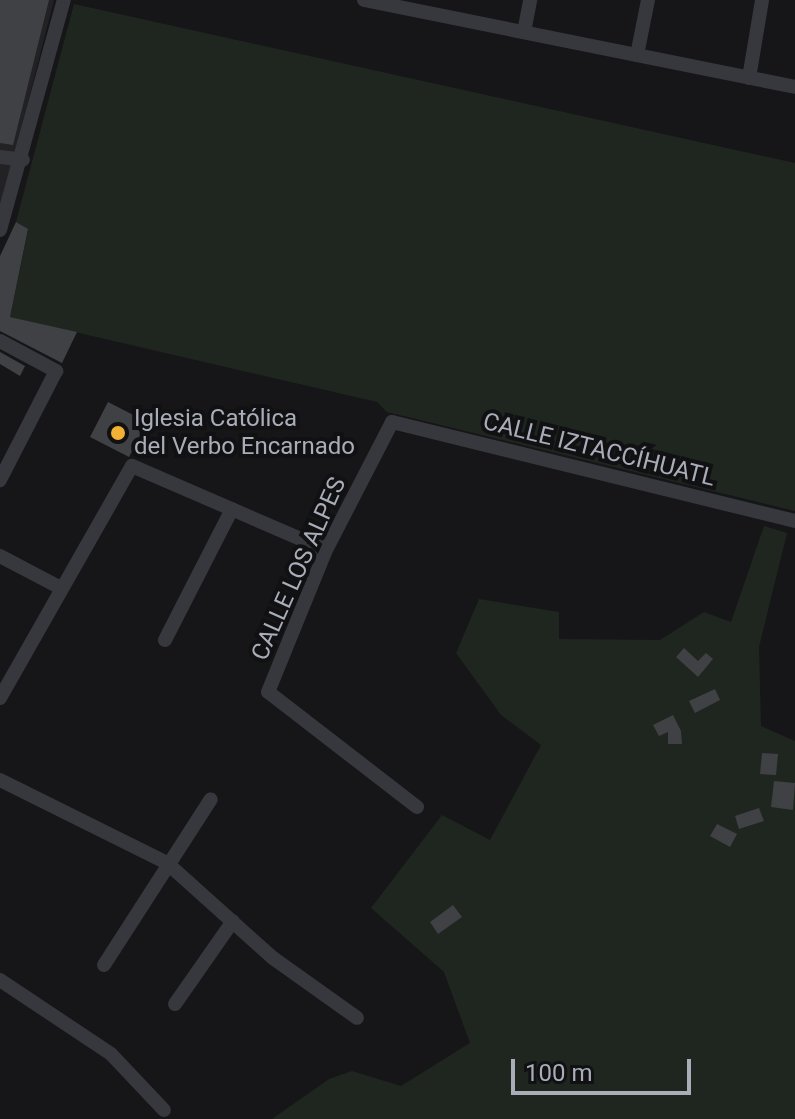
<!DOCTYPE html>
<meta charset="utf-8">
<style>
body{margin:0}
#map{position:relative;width:795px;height:1119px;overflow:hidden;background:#161618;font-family:Roboto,sans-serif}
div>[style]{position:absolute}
.built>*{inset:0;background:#222225}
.green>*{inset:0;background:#1e261f}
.building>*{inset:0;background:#404145}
.minor>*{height:14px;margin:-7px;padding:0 7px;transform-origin:7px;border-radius:7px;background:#37383d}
.dots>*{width:22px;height:22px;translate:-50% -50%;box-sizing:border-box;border:4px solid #111113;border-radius:50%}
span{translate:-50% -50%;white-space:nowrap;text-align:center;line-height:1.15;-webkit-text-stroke:8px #111113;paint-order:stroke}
.poi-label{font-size:24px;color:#a8adb8}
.left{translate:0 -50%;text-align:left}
.street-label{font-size:24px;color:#a8adb8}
.scale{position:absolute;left:511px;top:1059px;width:180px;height:36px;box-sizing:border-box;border:4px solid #a8adb8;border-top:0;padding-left:10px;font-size:24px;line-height:28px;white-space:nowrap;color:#a8adb8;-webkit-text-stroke:6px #111113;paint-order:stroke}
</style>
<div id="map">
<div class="built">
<div style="clip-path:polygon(0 0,54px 0,0 211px)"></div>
</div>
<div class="green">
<div style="clip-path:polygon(74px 4px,795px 163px,795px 511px,387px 412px,377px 402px,10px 317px,28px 230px,16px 222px)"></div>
<div style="clip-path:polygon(764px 526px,787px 533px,759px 647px,761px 726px,795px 741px,795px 1119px,272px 1119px,329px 1079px,352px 1071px,401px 1086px,470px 1043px,444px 972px,371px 908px,442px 815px,490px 840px,541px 745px,501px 715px,456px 653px,479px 599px,559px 612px,559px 639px,660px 640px,704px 612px,731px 622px)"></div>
</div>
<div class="building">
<div style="clip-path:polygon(0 0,49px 0,13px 145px,0 143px)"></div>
<div style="clip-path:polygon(16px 222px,28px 229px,10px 317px,77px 332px,62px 363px,0 331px,0 256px)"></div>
<div style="clip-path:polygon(0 352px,25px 366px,20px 376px,0 364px)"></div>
<div style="clip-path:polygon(108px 402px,147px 422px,129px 457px,90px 437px)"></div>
<div style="clip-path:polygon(684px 648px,698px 661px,706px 653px,713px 659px,698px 677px,676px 657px)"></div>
<div style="clip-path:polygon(715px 689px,720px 700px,695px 713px,689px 701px)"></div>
<div style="clip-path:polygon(673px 715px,681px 731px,682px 744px,668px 744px,668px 732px,659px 736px,653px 725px)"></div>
<div style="clip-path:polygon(762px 753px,778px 754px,776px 775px,760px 774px)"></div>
<div style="clip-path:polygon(774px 781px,795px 783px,793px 810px,771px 807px)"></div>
<div style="clip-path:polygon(759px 808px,764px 821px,739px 829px,735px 816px)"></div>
<div style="clip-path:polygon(717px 824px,737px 834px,730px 847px,710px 836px)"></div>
<div style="clip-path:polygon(453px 905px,462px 917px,438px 934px,430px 922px)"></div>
</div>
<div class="minor">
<div style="left:364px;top:0;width:440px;rotate:11.4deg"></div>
<div style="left:524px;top:32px;width:33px;rotate:-79deg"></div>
<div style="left:637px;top:55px;width:56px;rotate:-78.7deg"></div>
<div style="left:749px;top:78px;width:79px;rotate:-80.5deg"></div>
<div style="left:0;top:157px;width:23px;rotate:7deg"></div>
<div style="left:0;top:230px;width:239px;rotate:-74.5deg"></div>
<div style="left:0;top:341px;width:64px;rotate:28.2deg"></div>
<div style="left:56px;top:371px;width:123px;rotate:117.2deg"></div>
<div style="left:0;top:556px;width:69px;rotate:27.7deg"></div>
<div style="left:165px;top:640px;width:147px;rotate:-62.9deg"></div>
<div style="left:0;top:698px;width:267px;rotate:-60.4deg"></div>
<div style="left:132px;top:466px;width:211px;rotate:23.4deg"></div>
<div style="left:0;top:780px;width:186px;rotate:26.4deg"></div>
<div style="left:167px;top:863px;width:142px;rotate:41.9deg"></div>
<div style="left:273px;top:958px;width:103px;rotate:35.5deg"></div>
<div style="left:417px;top:807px;width:188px;rotate:-142.3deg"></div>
<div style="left:268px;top:692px;width:153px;rotate:-67.8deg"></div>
<div style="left:326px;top:550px;width:144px;rotate:-62.7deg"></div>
<div style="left:392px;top:422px;width:415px;rotate:13.8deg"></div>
<div style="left:104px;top:965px;width:197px;rotate:-57.2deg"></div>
<div style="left:0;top:980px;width:133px;rotate:33.7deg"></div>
<div style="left:111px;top:1054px;width:77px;rotate:46.6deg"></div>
<div style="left:175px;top:1004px;width:101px;rotate:-55.1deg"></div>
</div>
<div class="dots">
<div style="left:118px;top:433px;background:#f2b134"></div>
</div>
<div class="poi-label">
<span class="left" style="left:134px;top:433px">Iglesia Católica<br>del Verbo Encarnado</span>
</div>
<div class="street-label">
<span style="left:599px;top:450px;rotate:14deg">CALLE IZTACCÍHUATL</span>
<span style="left:299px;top:569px;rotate:-66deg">CALLE LOS ALPES</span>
</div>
<div class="scale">100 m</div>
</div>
